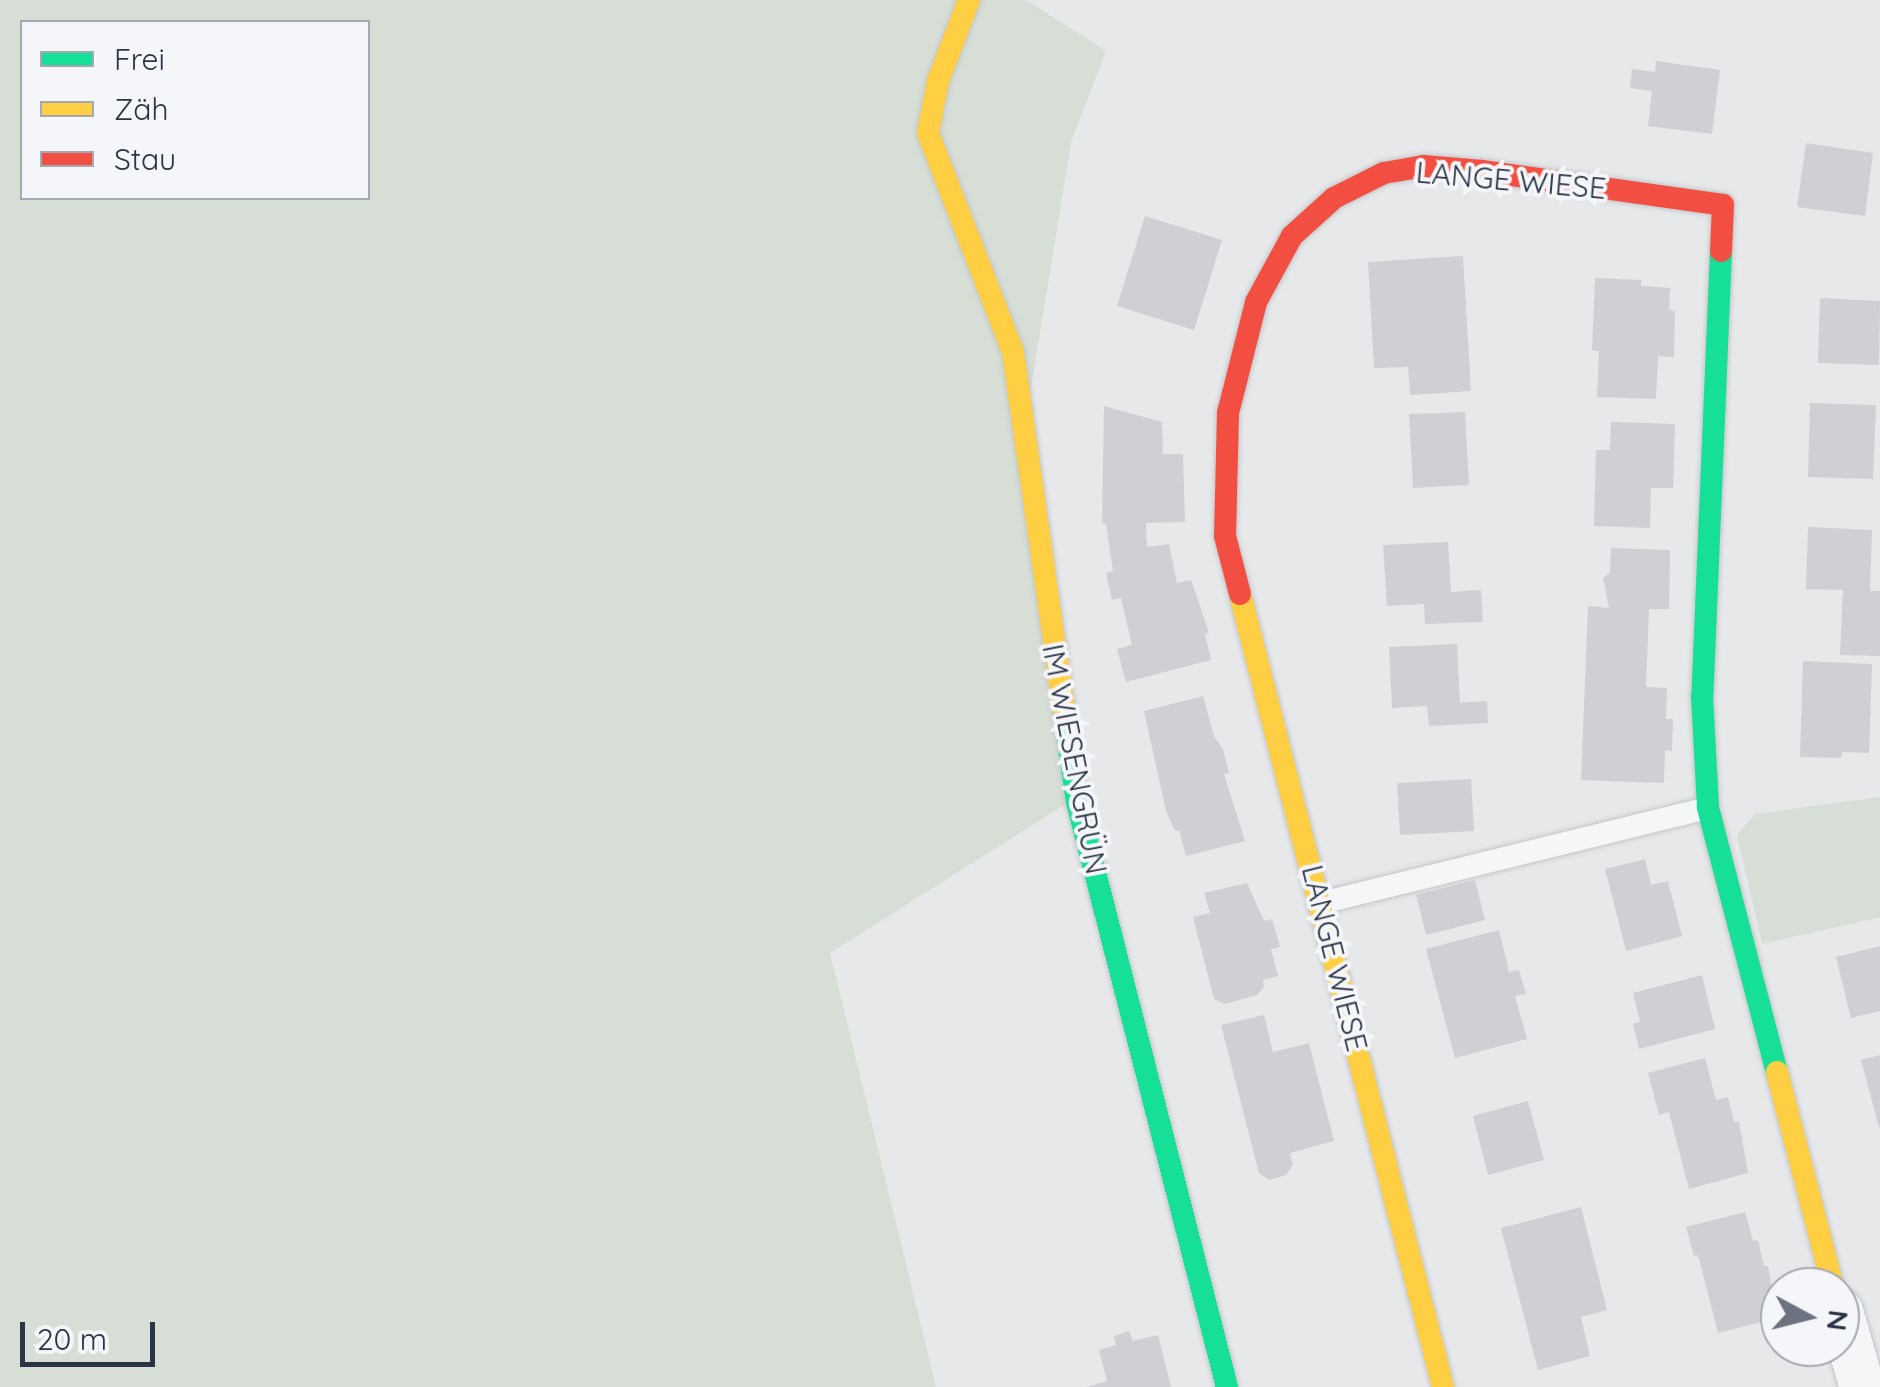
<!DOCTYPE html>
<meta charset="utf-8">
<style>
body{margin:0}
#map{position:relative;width:1880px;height:1387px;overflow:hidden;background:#e6e8ea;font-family:Quicksand,sans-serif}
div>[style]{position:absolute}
.green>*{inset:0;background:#d6ded6}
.building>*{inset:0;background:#ced0d3}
.roads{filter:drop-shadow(0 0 2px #c4c6c8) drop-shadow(0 0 2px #c4c6c8)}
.lane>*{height:22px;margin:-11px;padding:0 11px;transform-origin:11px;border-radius:11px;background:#f5f6f7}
.street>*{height:45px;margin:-22.5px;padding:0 22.5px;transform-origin:22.5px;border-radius:22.5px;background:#f5f6f7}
.fast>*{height:22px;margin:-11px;padding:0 11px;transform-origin:11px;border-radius:11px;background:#16e098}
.slow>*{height:22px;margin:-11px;padding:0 11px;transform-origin:11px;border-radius:11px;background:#ffcf43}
.jam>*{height:22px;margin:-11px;padding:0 11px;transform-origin:11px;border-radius:11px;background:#f24e42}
span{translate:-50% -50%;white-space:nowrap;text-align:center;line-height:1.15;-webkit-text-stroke:8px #f4f6f9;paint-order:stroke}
.street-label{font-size:30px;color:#2b3445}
.legend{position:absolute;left:20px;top:20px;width:350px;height:180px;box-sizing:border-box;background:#f4f6f9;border:2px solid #a4a8b1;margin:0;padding:12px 18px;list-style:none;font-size:30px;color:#2b3445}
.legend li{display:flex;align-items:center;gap:20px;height:50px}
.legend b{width:50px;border:2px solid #a4a8b1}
.north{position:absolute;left:1760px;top:1267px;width:100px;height:100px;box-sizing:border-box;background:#f4f6f9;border:2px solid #a4a8b1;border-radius:50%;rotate:97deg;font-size:28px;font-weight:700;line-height:40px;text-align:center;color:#2b3445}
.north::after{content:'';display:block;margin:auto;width:35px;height:45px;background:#6c737f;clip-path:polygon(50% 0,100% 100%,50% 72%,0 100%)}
.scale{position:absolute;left:20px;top:1322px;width:135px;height:45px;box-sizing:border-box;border:5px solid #2b3445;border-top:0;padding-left:12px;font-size:30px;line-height:35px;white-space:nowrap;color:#2b3445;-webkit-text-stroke:8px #f4f6f9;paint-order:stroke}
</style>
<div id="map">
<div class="green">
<div style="clip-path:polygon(evenodd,0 0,1026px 0,1106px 51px,1071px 142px,1028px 407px,1072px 800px,830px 953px,936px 1387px,0 1387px,0 0,22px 22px,368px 22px,368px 198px,22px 198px,22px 22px)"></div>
<div style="clip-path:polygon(1880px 797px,1880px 917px,1762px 944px,1737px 835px,1755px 814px)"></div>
</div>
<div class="building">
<div style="clip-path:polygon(1656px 61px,1720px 70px,1712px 134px,1648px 126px,1652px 91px,1630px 88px,1632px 69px,1655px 72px)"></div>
<div style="clip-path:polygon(1806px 143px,1873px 153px,1865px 216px,1797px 207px)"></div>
<div style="clip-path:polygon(1145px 216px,1222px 240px,1194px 330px,1117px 306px)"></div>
<div style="clip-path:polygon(1463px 256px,1471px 391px,1410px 395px,1408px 367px,1374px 368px,1368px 262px)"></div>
<div style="clip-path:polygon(1595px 278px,1641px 280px,1641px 286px,1670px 288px,1669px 310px,1675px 311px,1674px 357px,1658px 356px,1656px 399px,1597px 397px,1599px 351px,1592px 351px)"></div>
<div style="clip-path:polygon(1820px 298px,1880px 301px,1879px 365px,1818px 363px)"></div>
<div style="clip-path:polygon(1810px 403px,1876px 405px,1873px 479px,1808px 477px)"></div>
<div style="clip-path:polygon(1104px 406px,1162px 422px,1163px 454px,1183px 454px,1185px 522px,1146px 523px,1147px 547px,1169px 544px,1177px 583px,1191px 580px,1209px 633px,1205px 634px,1211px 660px,1126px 682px,1117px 649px,1132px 645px,1121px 598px,1112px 600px,1106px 573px,1113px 571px,1106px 524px,1102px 523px)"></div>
<div style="clip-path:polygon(1465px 412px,1469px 485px,1413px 488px,1409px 414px)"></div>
<div style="clip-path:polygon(1611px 422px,1675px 424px,1673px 488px,1651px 488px,1650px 528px,1594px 526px,1596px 450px,1610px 450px)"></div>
<div style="clip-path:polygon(1808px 527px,1872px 530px,1870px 591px,1880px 591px,1880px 656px,1840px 655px,1843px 590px,1806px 589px)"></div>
<div style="clip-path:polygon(1448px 542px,1451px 592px,1481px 590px,1483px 622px,1425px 624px,1424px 604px,1387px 606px,1383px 545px)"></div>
<div style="clip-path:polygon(1611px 548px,1670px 550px,1669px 609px,1649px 609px,1646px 687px,1667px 688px,1666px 719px,1673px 719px,1672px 751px,1665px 750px,1664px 783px,1581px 780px,1588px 606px,1609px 608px,1603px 578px,1610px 573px)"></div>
<div style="clip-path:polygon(1457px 644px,1460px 703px,1487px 701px,1488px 723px,1429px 726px,1427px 706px,1392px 708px,1389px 647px)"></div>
<div style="clip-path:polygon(1803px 661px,1872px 664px,1869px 753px,1842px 752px,1841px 758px,1800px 757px)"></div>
<div style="clip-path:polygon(1203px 696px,1214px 736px,1223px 749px,1229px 773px,1224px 774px,1245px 841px,1186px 856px,1179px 830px,1175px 831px,1166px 811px,1144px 711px)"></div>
<div style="clip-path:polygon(1471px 779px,1474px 831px,1400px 835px,1397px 783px)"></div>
<div style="clip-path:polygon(1645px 859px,1651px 885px,1668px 881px,1682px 936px,1626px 951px,1605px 869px)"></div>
<div style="clip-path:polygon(1475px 880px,1485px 920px,1426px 935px,1416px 895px)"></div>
<div style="clip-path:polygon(1247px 883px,1264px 921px,1272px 919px,1280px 947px,1271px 949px,1278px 976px,1263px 980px,1264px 987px,1257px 995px,1225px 1004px,1214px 999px,1193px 917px,1210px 913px,1204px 893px)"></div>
<div style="clip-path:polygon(1499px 930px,1509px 972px,1519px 970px,1526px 994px,1515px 996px,1527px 1039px,1455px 1058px,1426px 949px)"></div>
<div style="clip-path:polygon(1880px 946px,1880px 1011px,1851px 1018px,1836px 957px)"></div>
<div style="clip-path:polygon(1702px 975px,1715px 1029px,1639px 1049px,1633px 1024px,1640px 1022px,1633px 993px)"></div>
<div style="clip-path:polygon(1264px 1015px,1273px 1052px,1309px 1043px,1334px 1141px,1290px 1153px,1293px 1165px,1286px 1175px,1269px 1180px,1259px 1173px,1221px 1025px)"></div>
<div style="clip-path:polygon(1880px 1055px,1880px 1127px,1879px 1127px,1861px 1060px)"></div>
<div style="clip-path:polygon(1705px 1058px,1716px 1100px,1728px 1097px,1734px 1122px,1739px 1121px,1748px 1173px,1689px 1189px,1669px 1112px,1659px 1115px,1648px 1073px)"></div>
<div style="clip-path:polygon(1528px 1101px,1544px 1160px,1488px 1175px,1473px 1116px)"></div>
<div style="clip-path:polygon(1581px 1207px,1607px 1310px,1581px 1317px,1590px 1356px,1538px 1370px,1501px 1228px)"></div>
<div style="clip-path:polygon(1745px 1212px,1753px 1241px,1758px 1240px,1764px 1266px,1768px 1266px,1777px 1318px,1718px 1333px,1698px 1255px,1694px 1256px,1686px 1227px)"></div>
<div style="clip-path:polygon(1129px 1331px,1133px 1341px,1158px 1335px,1171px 1387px,1087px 1387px,1107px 1381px,1099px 1350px,1116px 1345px,1114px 1336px)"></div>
</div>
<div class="roads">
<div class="lane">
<div style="left:1321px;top:903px;width:398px;rotate:-13.8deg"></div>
</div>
<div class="street">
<div style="left:1840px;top:1311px;width:79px;rotate:73.9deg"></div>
</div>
<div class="fast">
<div style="left:1721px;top:251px;width:445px;rotate:92.4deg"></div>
<div style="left:1702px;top:696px;width:112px;rotate:86.9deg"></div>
<div style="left:1708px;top:808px;width:273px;rotate:75.4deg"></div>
<div style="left:1064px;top:710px;width:93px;rotate:82deg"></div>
<div style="left:1077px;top:802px;width:604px;rotate:75.62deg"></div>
</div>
<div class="slow">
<div style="left:969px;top:0;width:87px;rotate:110.9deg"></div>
<div style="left:938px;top:81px;width:53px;rotate:100.9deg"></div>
<div style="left:928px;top:133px;width:235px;rotate:68.8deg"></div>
<div style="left:1013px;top:352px;width:362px;rotate:81.9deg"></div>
<div style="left:1240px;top:594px;width:819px;rotate:75.64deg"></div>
<div style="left:1777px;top:1072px;width:222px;rotate:75.4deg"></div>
</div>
<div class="jam">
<div style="left:1240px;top:594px;width:60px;rotate:-104.5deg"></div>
<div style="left:1225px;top:536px;width:123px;rotate:-88.6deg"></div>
<div style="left:1228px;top:413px;width:114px;rotate:-75.8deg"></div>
<div style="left:1256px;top:302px;width:75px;rotate:-61.4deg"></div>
<div style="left:1292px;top:236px;width:57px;rotate:-42.1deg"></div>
<div style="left:1334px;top:198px;width:56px;rotate:-26.6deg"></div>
<div style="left:1384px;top:173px;width:40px;rotate:-10deg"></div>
<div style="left:1423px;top:166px;width:59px;rotate:4.8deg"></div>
<div style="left:1482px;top:171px;width:243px;rotate:8deg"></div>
<div style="left:1723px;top:205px;width:46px;rotate:92.5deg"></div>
</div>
</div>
<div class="street-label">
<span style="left:1511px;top:180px;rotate:5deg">LANGE WIESE</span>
<span style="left:1075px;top:759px;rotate:79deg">IM WIESENGRÜN</span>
<span style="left:1335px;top:958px;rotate:76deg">LANGE WIESE</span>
</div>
<ul class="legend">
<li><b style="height:12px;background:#16e098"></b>Frei</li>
<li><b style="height:12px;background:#ffcf43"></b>Zäh</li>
<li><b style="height:12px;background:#f24e42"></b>Stau</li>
</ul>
<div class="north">N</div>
<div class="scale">20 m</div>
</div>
